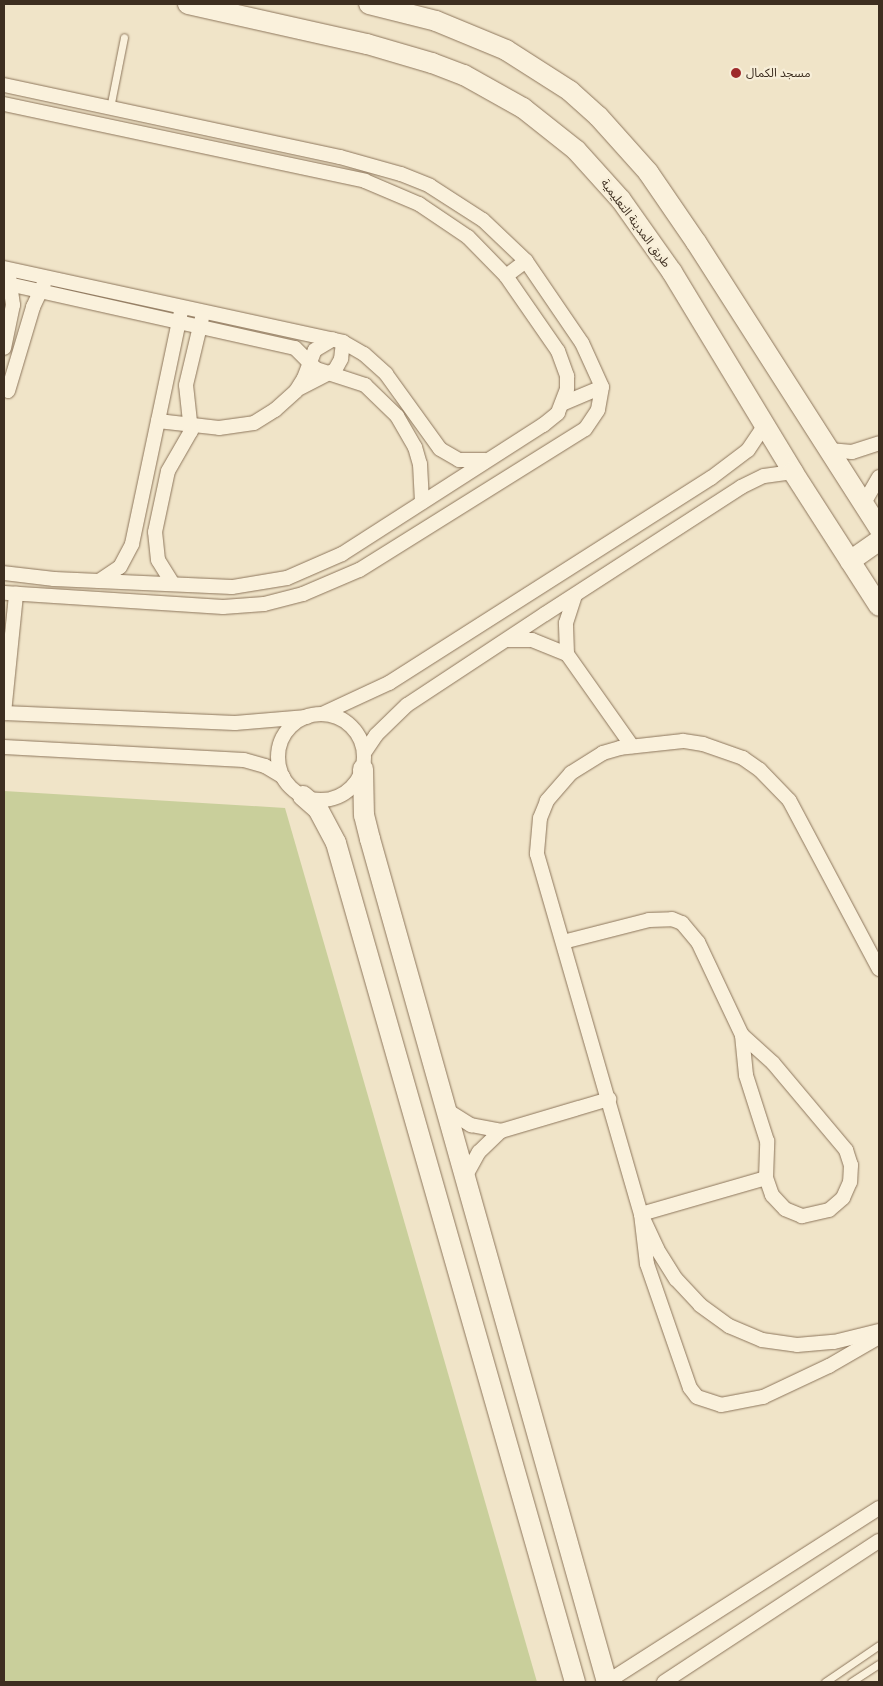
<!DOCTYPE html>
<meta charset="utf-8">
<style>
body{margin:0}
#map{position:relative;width:883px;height:1686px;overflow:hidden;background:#f0e4c8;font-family:"Noto Serif","Noto Sans Arabic",serif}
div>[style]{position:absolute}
.green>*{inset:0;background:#c9cf9b}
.roads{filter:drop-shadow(0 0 1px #8d765c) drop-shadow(0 0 1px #8d765c)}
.lane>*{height:7px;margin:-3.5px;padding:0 3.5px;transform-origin:3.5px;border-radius:3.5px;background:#faf1dc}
.street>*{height:14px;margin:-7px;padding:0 7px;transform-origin:7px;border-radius:7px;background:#faf1dc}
.street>.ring{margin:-7px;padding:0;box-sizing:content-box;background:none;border:14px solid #faf1dc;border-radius:50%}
.secondary>*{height:20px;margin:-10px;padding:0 10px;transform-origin:10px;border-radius:10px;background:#faf1dc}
.dots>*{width:14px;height:14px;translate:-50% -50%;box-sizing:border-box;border:2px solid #f7eed8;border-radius:50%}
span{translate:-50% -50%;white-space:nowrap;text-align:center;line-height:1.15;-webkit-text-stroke:4.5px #f7eed8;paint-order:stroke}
.poi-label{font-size:12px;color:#3d2e20}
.left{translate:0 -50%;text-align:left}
.street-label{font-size:12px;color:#3d2e20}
.frame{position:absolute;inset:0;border:5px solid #3d2e20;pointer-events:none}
</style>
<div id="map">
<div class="green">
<div style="clip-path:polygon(4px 791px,285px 808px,537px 1682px,4px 1682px)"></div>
</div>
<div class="roads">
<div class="lane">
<div style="left:110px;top:108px;width:72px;rotate:-78.8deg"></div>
<div style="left:825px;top:1682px;width:65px;rotate:-34.4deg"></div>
<div style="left:851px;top:1682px;width:33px;rotate:-33deg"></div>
</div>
<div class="street">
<div style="left:4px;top:85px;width:344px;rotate:12.1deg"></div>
<div style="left:340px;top:157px;width:63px;rotate:15.6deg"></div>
<div style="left:401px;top:174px;width:31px;rotate:22deg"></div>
<div style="left:430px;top:186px;width:63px;rotate:32.7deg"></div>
<div style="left:483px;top:220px;width:59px;rotate:43.6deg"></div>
<div style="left:526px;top:261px;width:99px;rotate:55.7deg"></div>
<div style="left:582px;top:343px;width:48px;rotate:65.6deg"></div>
<div style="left:602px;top:387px;width:23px;rotate:100deg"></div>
<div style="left:598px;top:410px;width:23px;rotate:124deg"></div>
<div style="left:585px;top:429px;width:266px;rotate:148deg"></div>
<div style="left:359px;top:570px;width:61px;rotate:156.8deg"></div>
<div style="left:303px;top:594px;width:40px;rotate:165.6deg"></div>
<div style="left:264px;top:604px;width:41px;rotate:175.8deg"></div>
<div style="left:223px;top:607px;width:219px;rotate:-176.3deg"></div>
<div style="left:4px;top:104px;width:369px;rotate:12deg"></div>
<div style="left:365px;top:181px;width:59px;rotate:23.1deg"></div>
<div style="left:419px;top:204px;width:59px;rotate:34deg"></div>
<div style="left:468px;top:237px;width:54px;rotate:45.7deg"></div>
<div style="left:506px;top:276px;width:91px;rotate:55.3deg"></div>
<div style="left:558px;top:351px;width:27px;rotate:70deg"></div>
<div style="left:567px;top:376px;width:13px;rotate:90deg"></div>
<div style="left:567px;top:389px;width:26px;rotate:111deg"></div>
<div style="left:558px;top:413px;width:19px;rotate:141deg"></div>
<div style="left:543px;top:425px;width:239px;rotate:147.3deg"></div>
<div style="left:342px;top:554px;width:60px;rotate:156.4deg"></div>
<div style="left:287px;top:578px;width:56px;rotate:170.7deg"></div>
<div style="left:232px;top:587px;width:178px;rotate:-177.4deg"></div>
<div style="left:54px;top:579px;width:50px;rotate:-173.2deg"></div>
<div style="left:4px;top:268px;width:347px;rotate:12.3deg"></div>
<div style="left:343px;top:342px;width:24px;rotate:30deg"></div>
<div style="left:364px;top:354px;width:30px;rotate:42deg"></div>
<div style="left:386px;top:374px;width:92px;rotate:54.2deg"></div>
<div style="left:440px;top:449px;width:22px;rotate:30deg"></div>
<div style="left:459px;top:460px;width:26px"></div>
<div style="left:506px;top:276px;width:25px;rotate:-37deg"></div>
<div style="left:4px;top:283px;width:298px;rotate:12.6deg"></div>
<div style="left:295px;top:348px;width:30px;rotate:45deg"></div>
<div style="left:316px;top:369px;width:52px;rotate:18.1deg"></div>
<div style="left:365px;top:385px;width:45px;rotate:44.1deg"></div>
<div style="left:397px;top:416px;width:36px;rotate:60deg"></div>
<div style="left:415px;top:447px;width:18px;rotate:74deg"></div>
<div style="left:420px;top:464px;width:38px;rotate:87deg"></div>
<div style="left:4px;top:348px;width:44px;rotate:-78.2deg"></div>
<div style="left:13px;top:305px;width:29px;rotate:-98deg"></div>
<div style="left:298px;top:389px;width:42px;rotate:-27.2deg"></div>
<div style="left:335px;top:370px;width:13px;rotate:-61deg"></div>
<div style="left:341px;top:359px;width:17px;rotate:-83deg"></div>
<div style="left:8px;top:391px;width:88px;rotate:-73.4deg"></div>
<div style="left:33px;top:307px;width:26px;rotate:-65deg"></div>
<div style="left:564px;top:403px;width:41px;rotate:-22.8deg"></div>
<div style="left:158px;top:421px;width:61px;rotate:6.5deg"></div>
<div style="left:219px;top:428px;width:35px;rotate:-8deg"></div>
<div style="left:254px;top:423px;width:25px;rotate:-32deg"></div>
<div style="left:275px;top:410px;width:28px;rotate:-42deg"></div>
<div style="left:296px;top:391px;width:15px;rotate:-58deg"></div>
<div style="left:304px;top:378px;width:30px;rotate:-69deg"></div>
<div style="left:315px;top:350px;width:21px;rotate:-31deg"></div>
<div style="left:829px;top:450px;width:23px;rotate:5deg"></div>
<div style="left:852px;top:452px;width:28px;rotate:-18deg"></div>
<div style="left:864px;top:503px;width:30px;rotate:-60deg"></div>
<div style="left:99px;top:581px;width:25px;rotate:-34deg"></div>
<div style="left:120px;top:567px;width:26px;rotate:-62deg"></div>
<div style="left:132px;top:544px;width:237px;rotate:-78.1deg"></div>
<div style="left:173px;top:584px;width:28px;rotate:-122deg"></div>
<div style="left:158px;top:560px;width:28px;rotate:-96deg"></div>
<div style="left:155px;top:532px;width:62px;rotate:-78deg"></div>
<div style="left:168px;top:471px;width:46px;rotate:-60.1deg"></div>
<div style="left:191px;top:431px;width:46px;rotate:-96.2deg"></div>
<div style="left:186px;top:385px;width:69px;rotate:-76.6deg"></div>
<div style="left:507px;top:640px;width:25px"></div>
<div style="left:532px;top:640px;width:38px;rotate:22deg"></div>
<div style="left:567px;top:654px;width:113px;rotate:54.8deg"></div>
<div style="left:567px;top:654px;width:31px;rotate:-92deg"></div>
<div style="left:566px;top:623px;width:29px;rotate:-72deg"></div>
<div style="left:4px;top:713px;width:231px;rotate:2.5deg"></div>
<div style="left:235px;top:723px;width:72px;rotate:-4.8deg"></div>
<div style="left:4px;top:713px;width:120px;rotate:-84.2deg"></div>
<div style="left:322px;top:714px;width:74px;rotate:-24.8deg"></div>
<div style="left:389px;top:683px;width:382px;rotate:-32.5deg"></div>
<div style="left:711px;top:478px;width:46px;rotate:-37.1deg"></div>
<div style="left:748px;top:450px;width:29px;rotate:-56deg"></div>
<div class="ring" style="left:278px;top:714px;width:72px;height:72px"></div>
<div style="left:4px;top:747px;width:240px;rotate:3.1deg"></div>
<div style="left:244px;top:760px;width:22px;rotate:16deg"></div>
<div style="left:265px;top:766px;width:21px;rotate:31deg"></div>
<div style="left:364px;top:753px;width:22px;rotate:-56deg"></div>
<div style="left:376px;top:735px;width:43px;rotate:-44.1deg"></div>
<div style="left:407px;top:705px;width:165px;rotate:-33.4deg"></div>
<div style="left:545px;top:614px;width:234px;rotate:-32.9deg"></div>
<div style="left:741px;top:487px;width:25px;rotate:-26deg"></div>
<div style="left:764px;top:476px;width:29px;rotate:-8deg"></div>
<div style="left:563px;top:942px;width:89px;rotate:-14.3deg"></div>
<div style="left:649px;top:920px;width:23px;rotate:-2deg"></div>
<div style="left:672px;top:919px;width:11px;rotate:22deg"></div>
<div style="left:682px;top:923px;width:25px;rotate:50deg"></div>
<div style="left:698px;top:942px;width:103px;rotate:64.7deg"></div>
<div style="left:879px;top:969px;width:191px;rotate:-118deg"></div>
<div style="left:789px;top:800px;width:42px;rotate:-134deg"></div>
<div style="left:760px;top:770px;width:21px;rotate:-145deg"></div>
<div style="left:743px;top:758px;width:42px;rotate:-160.7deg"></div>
<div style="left:703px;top:744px;width:20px;rotate:-171deg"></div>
<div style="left:683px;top:741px;width:63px;rotate:173.7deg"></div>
<div style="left:620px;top:748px;width:18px;rotate:164deg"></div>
<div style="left:603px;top:753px;width:38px;rotate:148deg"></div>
<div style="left:571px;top:773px;width:37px;rotate:131deg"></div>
<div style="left:547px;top:801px;width:18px;rotate:112deg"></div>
<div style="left:540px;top:818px;width:36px;rotate:95deg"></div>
<div style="left:537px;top:854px;width:375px;rotate:73.9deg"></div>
<div style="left:641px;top:1214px;width:38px;rotate:65deg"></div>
<div style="left:657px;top:1249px;width:36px;rotate:58deg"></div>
<div style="left:676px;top:1279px;width:35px;rotate:47deg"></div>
<div style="left:700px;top:1305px;width:36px;rotate:36deg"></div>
<div style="left:729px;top:1326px;width:36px;rotate:23deg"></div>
<div style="left:762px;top:1340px;width:35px;rotate:8deg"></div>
<div style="left:797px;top:1345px;width:37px;rotate:-5deg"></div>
<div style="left:834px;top:1342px;width:46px;rotate:-13.7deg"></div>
<div style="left:742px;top:1035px;width:42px;rotate:42.1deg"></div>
<div style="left:773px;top:1063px;width:114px;rotate:50deg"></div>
<div style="left:846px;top:1150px;width:16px;rotate:72deg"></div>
<div style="left:851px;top:1165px;width:17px;rotate:93deg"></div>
<div style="left:850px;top:1182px;width:17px;rotate:114deg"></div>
<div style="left:843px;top:1198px;width:18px;rotate:139deg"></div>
<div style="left:829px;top:1210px;width:28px;rotate:167deg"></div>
<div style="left:802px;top:1216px;width:18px;rotate:-158deg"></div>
<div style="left:785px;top:1209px;width:19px;rotate:-133deg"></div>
<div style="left:772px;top:1195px;width:18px;rotate:-109deg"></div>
<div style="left:766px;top:1178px;width:37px;rotate:-88deg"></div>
<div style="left:767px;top:1141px;width:69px;rotate:-107.7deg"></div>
<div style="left:746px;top:1075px;width:40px;rotate:-95.7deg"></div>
<div style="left:445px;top:1109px;width:31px;rotate:32deg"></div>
<div style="left:471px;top:1125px;width:31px;rotate:11deg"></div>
<div style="left:501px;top:1131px;width:113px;rotate:-16.5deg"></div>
<div style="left:465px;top:1177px;width:29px;rotate:-61deg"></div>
<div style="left:479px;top:1152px;width:30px;rotate:-44deg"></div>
<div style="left:766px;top:1178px;width:130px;rotate:163.9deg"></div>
<div style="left:641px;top:1214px;width:50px;rotate:83.2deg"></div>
<div style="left:647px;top:1264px;width:131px;rotate:70.9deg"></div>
<div style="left:690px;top:1388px;width:11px;rotate:52deg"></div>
<div style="left:697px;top:1397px;width:25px;rotate:18deg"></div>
<div style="left:721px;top:1405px;width:43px;rotate:-10.8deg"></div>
<div style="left:763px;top:1397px;width:73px;rotate:-25.2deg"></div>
<div style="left:829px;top:1366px;width:58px;rotate:-30.1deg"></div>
<div style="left:607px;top:1682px;width:323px;rotate:-32.6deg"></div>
<div style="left:664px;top:1682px;width:257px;rotate:-33.3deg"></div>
</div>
<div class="secondary">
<div style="left:188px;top:4px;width:183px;rotate:12.6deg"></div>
<div style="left:367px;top:44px;width:68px;rotate:16.3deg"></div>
<div style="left:432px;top:63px;width:34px;rotate:21deg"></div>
<div style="left:464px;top:75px;width:68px;rotate:29.2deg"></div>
<div style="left:523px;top:108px;width:68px;rotate:38.4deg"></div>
<div style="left:576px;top:150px;width:67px;rotate:48deg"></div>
<div style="left:621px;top:200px;width:88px;rotate:54.7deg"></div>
<div style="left:672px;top:272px;width:234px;rotate:58.8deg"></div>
<div style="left:793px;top:472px;width:159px;rotate:57.3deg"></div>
<div style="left:369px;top:4px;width:69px;rotate:14.2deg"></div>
<div style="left:436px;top:21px;width:76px;rotate:22.5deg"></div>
<div style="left:506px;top:50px;width:76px;rotate:32.6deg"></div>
<div style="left:570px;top:91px;width:38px;rotate:42deg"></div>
<div style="left:598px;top:116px;width:75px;rotate:48.2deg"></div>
<div style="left:648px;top:172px;width:85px;rotate:55.6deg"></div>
<div style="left:696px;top:242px;width:340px;rotate:57.4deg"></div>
<div style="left:850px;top:561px;width:35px;rotate:-35deg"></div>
<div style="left:363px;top:769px;width:46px;rotate:88.8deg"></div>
<div style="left:364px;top:815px;width:25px;rotate:76deg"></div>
<div style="left:370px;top:839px;width:876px;rotate:74.3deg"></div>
<div style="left:303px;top:796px;width:20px;rotate:41deg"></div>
<div style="left:318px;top:809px;width:38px;rotate:62deg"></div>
<div style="left:336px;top:843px;width:872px;rotate:74.1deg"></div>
</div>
</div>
<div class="dots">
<div style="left:736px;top:73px;background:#9e2a2b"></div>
</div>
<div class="poi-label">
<span class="left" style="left:746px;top:73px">مسجد الكمال</span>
</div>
<div class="street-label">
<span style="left:636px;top:223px;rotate:53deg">طريق المدينة التعليمية</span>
</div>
<div class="frame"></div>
</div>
